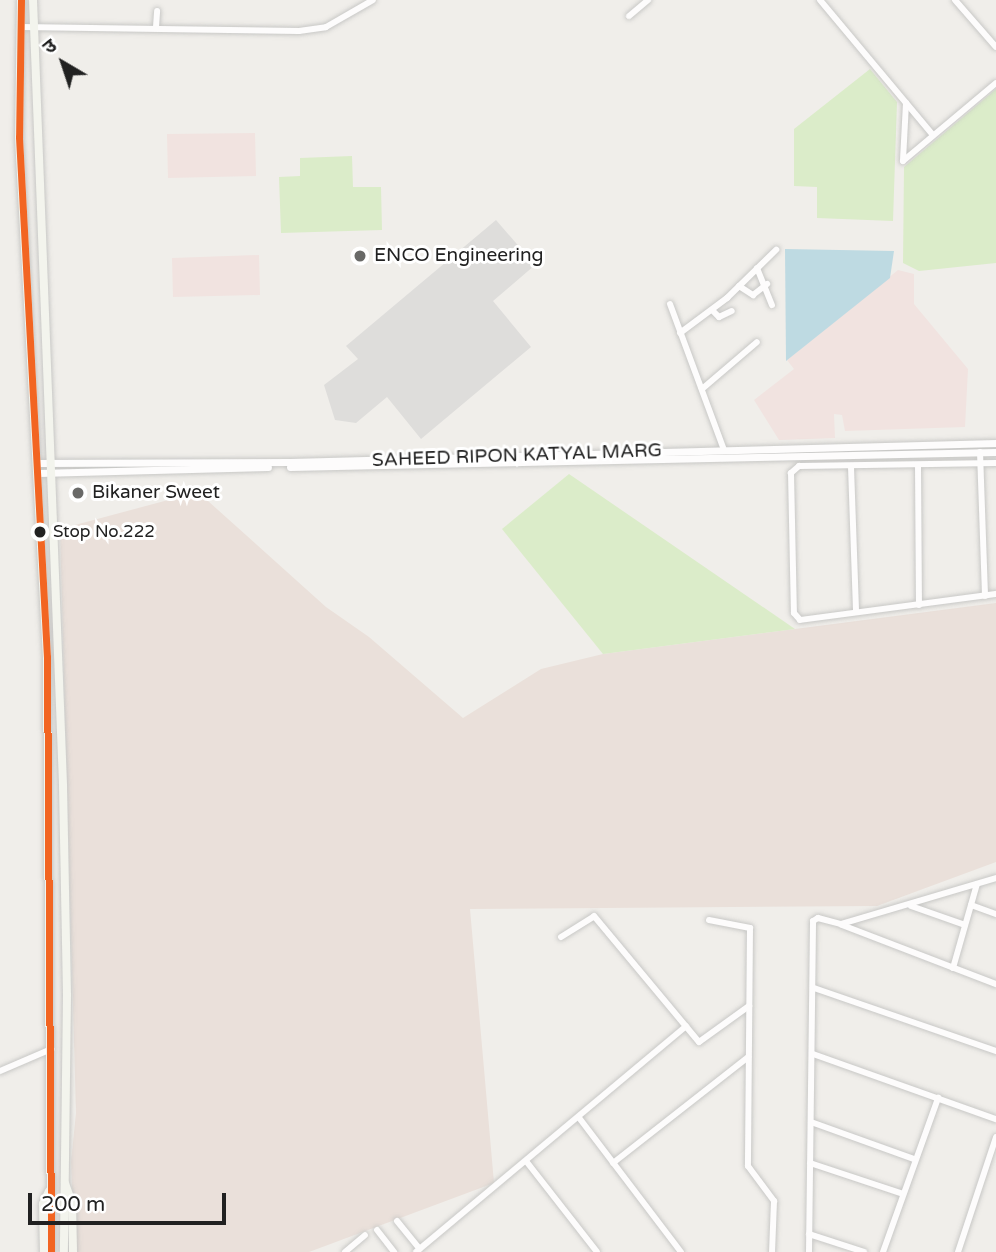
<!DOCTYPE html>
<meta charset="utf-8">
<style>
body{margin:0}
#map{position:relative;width:996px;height:1252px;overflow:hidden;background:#f0eeea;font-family:"Varela Round","Noto Sans Devanagari",sans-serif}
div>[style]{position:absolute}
.commercial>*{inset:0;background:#f1e3e0}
.religious>*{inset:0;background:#dedddb}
.military>*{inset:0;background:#eae0da}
.grass>*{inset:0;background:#dbecc9}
.water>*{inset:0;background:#bedae2}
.roads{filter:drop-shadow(0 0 2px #c8c8c6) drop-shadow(0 0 2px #c8c8c6)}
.minor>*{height:6px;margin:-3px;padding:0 3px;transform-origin:3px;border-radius:3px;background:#fdfcfc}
.tertiary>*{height:7px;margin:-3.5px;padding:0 3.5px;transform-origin:3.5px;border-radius:3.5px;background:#fdfcfc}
.secondary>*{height:8px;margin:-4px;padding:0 4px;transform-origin:4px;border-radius:4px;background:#f3f4ed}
.bus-1>*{height:7px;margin:-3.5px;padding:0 3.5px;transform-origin:3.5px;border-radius:3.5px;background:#f26522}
.dots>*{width:19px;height:19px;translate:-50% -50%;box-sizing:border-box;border:4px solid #fff;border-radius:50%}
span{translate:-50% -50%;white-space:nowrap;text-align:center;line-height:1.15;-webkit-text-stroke:6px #fff;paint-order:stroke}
.bus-label{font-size:17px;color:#212121}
.left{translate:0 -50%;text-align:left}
.poi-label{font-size:19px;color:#212121}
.street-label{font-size:19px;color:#212121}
.north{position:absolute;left:28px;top:28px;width:70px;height:70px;-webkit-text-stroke:5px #fff;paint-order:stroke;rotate:321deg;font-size:19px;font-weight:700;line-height:28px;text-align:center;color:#212121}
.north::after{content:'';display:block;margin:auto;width:24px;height:32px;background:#212121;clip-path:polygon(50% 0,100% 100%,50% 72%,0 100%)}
.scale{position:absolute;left:28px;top:1193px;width:198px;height:32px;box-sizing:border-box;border:4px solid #212121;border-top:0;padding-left:9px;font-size:21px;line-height:24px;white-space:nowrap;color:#212121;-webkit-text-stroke:5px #fff;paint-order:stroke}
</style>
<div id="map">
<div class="commercial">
<div style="clip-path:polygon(255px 133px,256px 176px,168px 178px,167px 134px)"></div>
<div style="clip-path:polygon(259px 255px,260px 295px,173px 297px,172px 258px)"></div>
<div style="clip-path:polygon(898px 270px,914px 274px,914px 304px,968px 369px,965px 427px,845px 431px,842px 415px,834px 414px,835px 438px,779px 440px,754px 400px,794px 369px,787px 360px)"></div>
</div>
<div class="religious">
<div style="clip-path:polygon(496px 220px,535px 265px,493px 301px,531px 347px,421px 439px,387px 397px,356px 423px,335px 420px,324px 385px,358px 359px,346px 346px)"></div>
</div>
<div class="military">
<div style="clip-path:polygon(198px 492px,326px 607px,369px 637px,463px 718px,541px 669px,603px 654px,996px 603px,996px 862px,877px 906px,470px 909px,494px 1183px,309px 1252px,75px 1252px,71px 1162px,76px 1113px,60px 529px)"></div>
</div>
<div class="grass">
<div style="clip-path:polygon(870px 69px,897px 102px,893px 221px,817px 218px,817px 187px,794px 186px,794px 129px)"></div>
<div style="clip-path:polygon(996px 89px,996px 263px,919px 271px,903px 263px,904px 167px)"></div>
<div style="clip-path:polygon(352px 156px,353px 187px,381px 187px,382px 230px,281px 233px,279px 177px,300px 176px,300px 158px)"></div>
<div style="clip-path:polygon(569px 474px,795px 629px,603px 654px,502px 529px)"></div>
</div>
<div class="water">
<div style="clip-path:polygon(785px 249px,894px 251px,890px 278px,786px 361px)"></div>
</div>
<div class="roads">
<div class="minor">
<div style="left:820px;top:0;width:176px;rotate:50.1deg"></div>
<div style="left:955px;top:0;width:62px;rotate:48.9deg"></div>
<div style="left:629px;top:16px;width:25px;rotate:-40deg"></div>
<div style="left:21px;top:27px;width:278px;rotate:0.8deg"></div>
<div style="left:299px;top:31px;width:27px;rotate:-8deg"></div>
<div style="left:326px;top:27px;width:54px;rotate:-29.9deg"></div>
<div style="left:156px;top:27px;width:16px;rotate:-86deg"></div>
<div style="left:906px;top:103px;width:58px;rotate:93deg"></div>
<div style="left:903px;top:161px;width:121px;rotate:-40deg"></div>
<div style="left:757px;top:268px;width:40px;rotate:68deg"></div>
<div style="left:739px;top:286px;width:17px;rotate:33deg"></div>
<div style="left:753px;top:295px;width:18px;rotate:-38deg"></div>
<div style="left:670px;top:304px;width:156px;rotate:69.7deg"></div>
<div style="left:712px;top:310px;width:10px;rotate:45deg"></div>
<div style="left:719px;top:317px;width:14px;rotate:-25deg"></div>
<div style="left:680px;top:333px;width:59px;rotate:-36.7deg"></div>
<div style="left:727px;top:298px;width:69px;rotate:-44.4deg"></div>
<div style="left:702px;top:389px;width:72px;rotate:-40.5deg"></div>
<div style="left:980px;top:452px;width:144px;rotate:88deg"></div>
<div style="left:996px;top:463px;width:197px;rotate:179.1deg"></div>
<div style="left:799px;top:466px;width:11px;rotate:139deg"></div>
<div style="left:791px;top:473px;width:140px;rotate:88.8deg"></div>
<div style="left:794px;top:613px;width:9px;rotate:49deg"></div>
<div style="left:800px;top:620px;width:198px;rotate:-7.6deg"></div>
<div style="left:918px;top:465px;width:140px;rotate:89.6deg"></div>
<div style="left:851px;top:467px;width:145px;rotate:88deg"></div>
<div style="left:971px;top:905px;width:27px;rotate:20deg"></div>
<div style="left:911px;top:906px;width:57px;rotate:19.4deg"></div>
<div style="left:709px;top:920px;width:42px;rotate:11deg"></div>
<div style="left:750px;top:928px;width:238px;rotate:90.5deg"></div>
<div style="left:748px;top:1166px;width:44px;rotate:53.4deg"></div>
<div style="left:774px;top:1201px;width:51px;rotate:92.2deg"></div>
<div style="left:842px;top:925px;width:165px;rotate:21deg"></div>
<div style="left:561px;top:937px;width:39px;rotate:-32deg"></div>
<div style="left:594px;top:916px;width:164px;rotate:50.2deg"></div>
<div style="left:699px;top:1042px;width:62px;rotate:-35.8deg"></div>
<div style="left:953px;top:968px;width:87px;rotate:-74.1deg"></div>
<div style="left:814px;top:988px;width:193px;rotate:19.1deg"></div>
<div style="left:813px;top:1054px;width:194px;rotate:19.6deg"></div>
<div style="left:0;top:1071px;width:56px;rotate:-23.3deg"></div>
<div style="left:580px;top:1119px;width:167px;rotate:52.8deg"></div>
<div style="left:811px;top:1122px;width:109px;rotate:19.8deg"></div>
<div style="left:526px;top:1161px;width:115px;rotate:52deg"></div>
<div style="left:613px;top:1163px;width:172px;rotate:-38.1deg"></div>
<div style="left:810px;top:1163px;width:98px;rotate:18.4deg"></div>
<div style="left:397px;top:1221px;width:36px;rotate:51deg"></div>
<div style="left:377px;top:1230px;width:28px;rotate:52deg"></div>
<div style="left:809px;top:1234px;width:58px;rotate:18.1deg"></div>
<div style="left:345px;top:1252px;width:26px;rotate:-40deg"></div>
<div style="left:416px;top:1252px;width:352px;rotate:-39.9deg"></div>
<div style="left:809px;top:1252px;width:331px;rotate:-89.3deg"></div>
<div style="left:813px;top:921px;width:6px;rotate:-31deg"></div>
<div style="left:818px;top:918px;width:24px;rotate:15deg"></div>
<div style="left:841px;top:924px;width:162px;rotate:-16.5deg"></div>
<div style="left:883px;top:1252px;width:164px;rotate:-70.3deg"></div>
<div style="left:958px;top:1252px;width:121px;rotate:-71.7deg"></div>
</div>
<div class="tertiary">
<div style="left:38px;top:463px;width:252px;rotate:-0.2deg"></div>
<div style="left:290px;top:462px;width:706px;rotate:-1.54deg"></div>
<div style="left:290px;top:467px;width:706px;rotate:-1.22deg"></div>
<div style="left:39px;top:473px;width:229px;rotate:-1.5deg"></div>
</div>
<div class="secondary">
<div style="left:21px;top:0;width:137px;rotate:90.8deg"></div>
<div style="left:19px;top:137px;width:521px;rotate:86.92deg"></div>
<div style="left:47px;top:657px;width:595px;rotate:89.61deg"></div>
<div style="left:33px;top:0;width:787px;rotate:87.81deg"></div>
<div style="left:63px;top:786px;width:209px;rotate:88.9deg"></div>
<div style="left:67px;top:995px;width:257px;rotate:90.7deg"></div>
<div style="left:65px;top:1183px;width:21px;rotate:71deg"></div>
<div style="left:72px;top:1203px;width:49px;rotate:88.8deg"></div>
<div style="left:44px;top:1252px;width:48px;rotate:-91.2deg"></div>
<div style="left:43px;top:1204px;width:14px;rotate:-65deg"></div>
</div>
</div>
<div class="bus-1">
<div style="left:21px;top:0;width:137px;rotate:90.8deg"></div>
<div style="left:19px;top:137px;width:521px;rotate:86.92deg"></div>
<div style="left:47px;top:657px;width:595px;rotate:89.61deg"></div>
</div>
<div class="dots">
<div style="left:360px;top:256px;background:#696967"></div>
<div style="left:78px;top:493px;background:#696967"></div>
<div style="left:40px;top:532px;background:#212121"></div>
</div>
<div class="bus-label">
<span class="left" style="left:53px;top:532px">Stop No.222</span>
</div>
<div class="poi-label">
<span class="left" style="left:374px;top:256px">ENCO Engineering</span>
<span class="left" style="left:92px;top:493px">Bikaner Sweet</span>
</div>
<div class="street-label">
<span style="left:517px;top:456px;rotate:-2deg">SAHEED RIPON KATYAL MARG</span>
</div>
<div class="north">उ</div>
<div class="scale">200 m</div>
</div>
